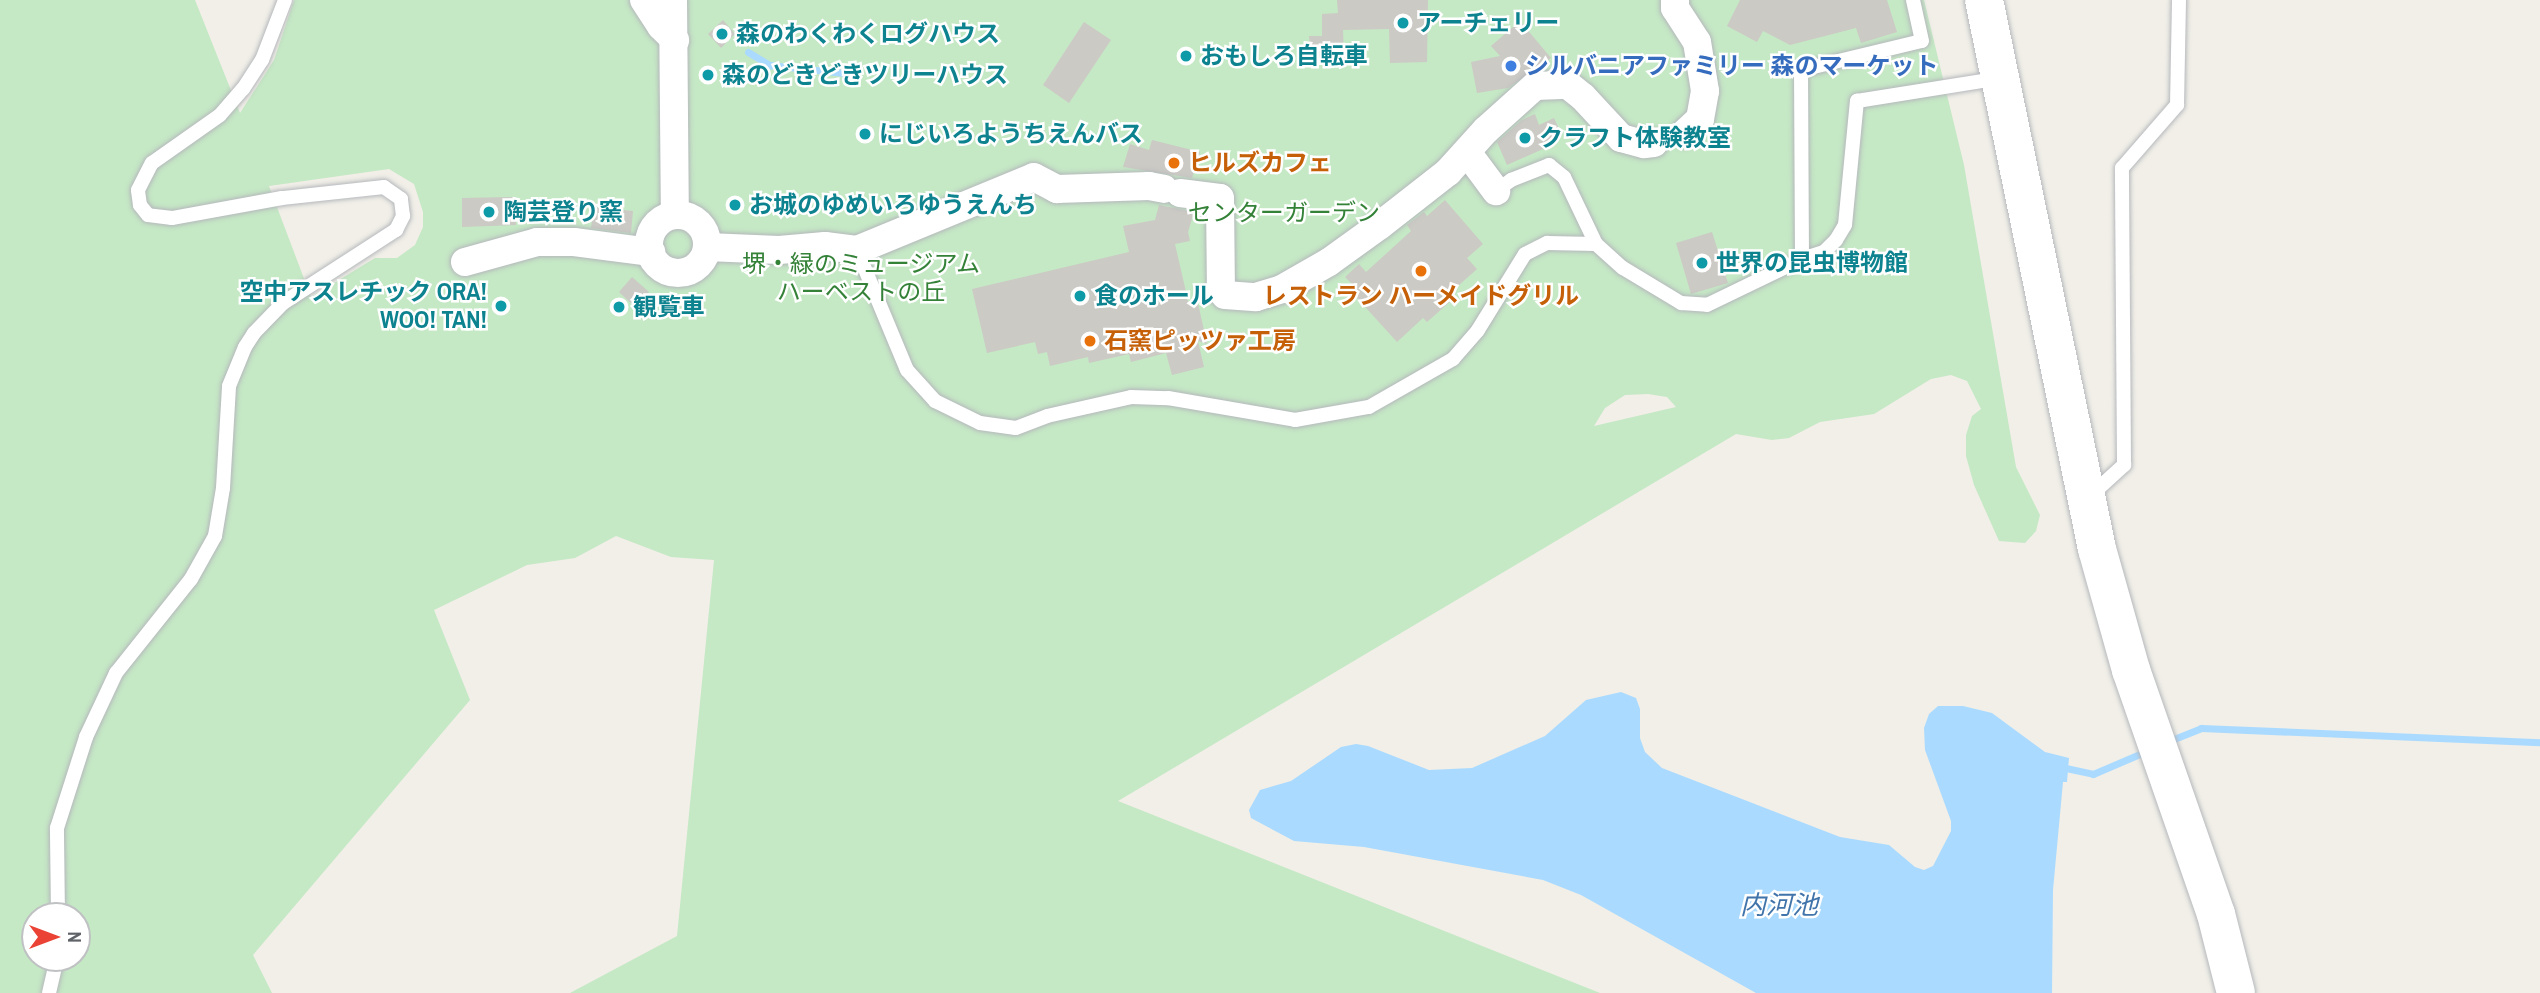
<!DOCTYPE html>
<meta charset="utf-8">
<style>
body{margin:0}
#map{position:relative;width:2540px;height:993px;overflow:hidden;background:#f1efe8;font-family:"Archivo Narrow","Noto Sans JP",sans-serif}
div>[style]{position:absolute}
.green>*{inset:0;background:#c5e8c5}
.water>*{inset:0;background:#aadaff}
.stream>*{height:7px;margin:-3.5px;padding:0 3.5px;transform-origin:3.5px;border-radius:3.5px;background:#aadaff}
.building>*{inset:0;background:#cccac5}
.roads{filter:drop-shadow(0 0 2px #b5b8bc) drop-shadow(0 0 2px #b5b8bc)}
.lane>*{height:14px;margin:-7px;padding:0 7px;transform-origin:7px;border-radius:7px;background:#fff}
.street>*{height:28px;margin:-14px;padding:0 14px;transform-origin:14px;border-radius:14px;background:#fff}
.street>.ring{margin:-14px;padding:0;box-sizing:content-box;background:none;border:28px solid #fff;border-radius:50%}
.secondary>*{height:38px;margin:-19px;padding:0 19px;transform-origin:19px;border-radius:19px;background:#fff}
.dots>*{width:19px;height:19px;translate:-50% -50%;box-sizing:border-box;border:4px solid #fff;border-radius:50%}
span{translate:-50% -50%;white-space:nowrap;text-align:center;line-height:1.15;-webkit-text-stroke:5px #fff;paint-order:stroke}
.culture-label{font-size:24px;color:#0d838f;font-weight:700}
.left{translate:0 -50%;text-align:left}
.right{translate:-100% -50%;text-align:right}
.shop-label{font-size:24px;color:#366cbe;font-weight:700}
.food-label{font-size:24px;color:#c56008;font-weight:700}
.park-label{font-size:24px;color:#348238}
.water-label{font-size:26px;color:#4174aa;font-style:italic}
.north{position:absolute;left:21px;top:902px;width:70px;height:70px;box-sizing:border-box;background:#fff;border:2px solid #bfc1c3;border-radius:50%;rotate:90deg;font-size:19px;font-weight:700;line-height:28px;text-align:center;color:#5f6368}
.north::after{content:'';display:block;margin:auto;width:24px;height:32px;background:#ea4335;clip-path:polygon(50% 0,100% 100%,50% 72%,0 100%)}
</style>
<div id="map">
<div class="green">
<div style="clip-path:polygon(evenodd,0 0,195px 0,240px 113px,274px 60px,294px 0,1924px 0,1964px 165px,2016px 467px,2040px 515px,2036px 531px,2025px 543px,1999px 541px,1974px 485px,1966px 456px,1966px 435px,1972px 416px,1981px 409px,1967px 381px,1951px 375px,1931px 379px,1874px 414px,1820px 422px,1789px 438px,1772px 440px,1736px 434px,1118px 801px,1600px 993px,570px 993px,677px 936px,714px 560px,671px 557px,616px 536px,575px 558px,527px 565px,434px 610px,470px 700px,253px 955px,272px 993px,0 993px,0 0,389px 169px,414px 184px,423px 212px,423px 227px,415px 245px,397px 258px,375px 258px,311px 297px,269px 186px,389px 169px,0 0,1648px 394px,1667px 397px,1676px 407px,1594px 426px,1605px 408px,1625px 395px,1648px 394px,0 0,35px 916px,77px 916px,77px 958px,35px 958px,35px 916px)"></div>
</div>
<div class="water">
<div style="clip-path:polygon(1621px 692px,1636px 698px,1640px 709px,1640px 738px,1645px 752px,1662px 768px,1840px 837px,1889px 845px,1915px 867px,1924px 870px,1933px 866px,1951px 831px,1951px 821px,1925px 750px,1924px 728px,1929px 714px,1938px 706px,1963px 706px,1992px 713px,2045px 752px,2069px 758px,2067px 782px,2063px 782px,2053px 890px,2052px 993px,1756px 993px,1581px 895px,1543px 880px,1364px 847px,1294px 841px,1251px 818px,1249px 810px,1260px 790px,1291px 781px,1341px 747px,1356px 744px,1368px 746px,1429px 770px,1472px 768px,1545px 736px,1586px 700px)"></div>
</div>
<div class="stream">
<div style="left:748px;top:52px;width:26px;rotate:31deg"></div>
<div style="left:770px;top:65px;width:84px;rotate:6.1deg"></div>
<div style="left:2169px;top:741px;width:35px;rotate:-22deg"></div>
<div style="left:2201px;top:728px;width:339px;rotate:2.4deg"></div>
<div style="left:2061px;top:767px;width:33px;rotate:12deg"></div>
<div style="left:2093px;top:774px;width:61px;rotate:-23.2deg"></div>
</div>
<div class="building">
<div style="clip-path:polygon(1337px 0,1428px 0,1427px 62px,1390px 63px,1389px 29px,1343px 30px,1344px 55px,1311px 57px,1309px 36px,1322px 36px,1322px 14px,1338px 13px)"></div>
<div style="clip-path:polygon(1740px 0,1887px 0,1897px 32px,1861px 43px,1856px 28px,1790px 45px,1763px 31px,1757px 42px,1727px 26px)"></div>
<div style="clip-path:polygon(723px 20px,735px 34px,721px 48px,708px 34px)"></div>
<div style="clip-path:polygon(1520px 21px,1551px 58px,1508px 88px,1477px 93px,1471px 62px,1500px 56px,1491px 46px)"></div>
<div style="clip-path:polygon(1084px 22px,1111px 40px,1069px 103px,1043px 85px)"></div>
<div style="clip-path:polygon(1535px 114px,1539px 125px,1554px 118px,1562px 135px,1550px 140px,1552px 145px,1507px 165px,1497px 142px,1522px 120px)"></div>
<div style="clip-path:polygon(1152px 140px,1200px 152px,1192px 178px,1123px 167px,1130px 144px,1149px 150px)"></div>
<div style="clip-path:polygon(515px 197px,516px 225px,462px 227px,462px 198px)"></div>
<div style="clip-path:polygon(1445px 200px,1483px 244px,1467px 258px,1477px 269px,1449px 294px,1453px 299px,1427px 322px,1423px 318px,1397px 342px,1348px 288px,1352px 284px,1345px 277px,1359px 264px,1366px 272px,1411px 231px,1407px 225px,1424px 212px,1427px 216px)"></div>
<div style="clip-path:polygon(1159px 205px,1194px 212px,1188px 232px,1190px 241px,1175px 244px,1189px 305px,1198px 303px,1207px 344px,1198px 341px,1204px 367px,1172px 375px,1166px 353px,1131px 362px,1129px 354px,1089px 363px,1088px 357px,1050px 366px,1047px 352px,1038px 354px,1035px 342px,987px 353px,972px 289px,1129px 252px,1123px 226px,1155px 220px)"></div>
<div style="clip-path:polygon(594px 207px,633px 211px,631px 233px,591px 228px)"></div>
<div style="clip-path:polygon(1712px 232px,1728px 283px,1691px 294px,1676px 243px)"></div>
<div style="clip-path:polygon(632px 277px,649px 292px,635px 307px,619px 292px)"></div>
</div>
<div class="roads">
<div class="lane">
<div style="left:1496px;top:191px;width:19px;rotate:-36deg"></div>
<div style="left:1511px;top:180px;width:41px;rotate:-21.5deg"></div>
<div style="left:1549px;top:165px;width:19px;rotate:39deg"></div>
<div style="left:1564px;top:177px;width:74px;rotate:64.5deg"></div>
<div style="left:1596px;top:244px;width:36px;rotate:42deg"></div>
<div style="left:1623px;top:268px;width:68px;rotate:31.1deg"></div>
<div style="left:1681px;top:303px;width:26px;rotate:4deg"></div>
<div style="left:1707px;top:305px;width:106px;rotate:-25.8deg"></div>
<div style="left:1802px;top:259px;width:23px;rotate:-18deg"></div>
<div style="left:1824px;top:252px;width:17px;rotate:-45deg"></div>
<div style="left:1836px;top:240px;width:17px;rotate:-59deg"></div>
<div style="left:1845px;top:225px;width:125px;rotate:-84.5deg"></div>
<div style="left:1857px;top:101px;width:145px;rotate:-9.1deg"></div>
<div style="left:857px;top:250px;width:130px;rotate:67.4deg"></div>
<div style="left:907px;top:370px;width:42px;rotate:47.9deg"></div>
<div style="left:935px;top:401px;width:50px;rotate:26.1deg"></div>
<div style="left:980px;top:423px;width:36px;rotate:8deg"></div>
<div style="left:1016px;top:428px;width:33px;rotate:-21deg"></div>
<div style="left:1047px;top:416px;width:86px;rotate:-12.7deg"></div>
<div style="left:1131px;top:397px;width:37px;rotate:2deg"></div>
<div style="left:1168px;top:398px;width:129px;rotate:9.8deg"></div>
<div style="left:1295px;top:420px;width:75px;rotate:-10deg"></div>
<div style="left:1369px;top:407px;width:97px;rotate:-29.7deg"></div>
<div style="left:1453px;top:359px;width:38px;rotate:-49deg"></div>
<div style="left:1478px;top:330px;width:89px;rotate:-58.3deg"></div>
<div style="left:1525px;top:254px;width:25px;rotate:-27deg"></div>
<div style="left:1547px;top:243px;width:49px;rotate:1.2deg"></div>
<div style="left:1802px;top:259px;width:189px;rotate:-90.3deg"></div>
<div style="left:1801px;top:70px;width:124px;rotate:-13.5deg"></div>
<div style="left:1922px;top:41px;width:42px;rotate:-102.4deg"></div>
<div style="left:2091px;top:495px;width:45px;rotate:-42.3deg"></div>
<div style="left:2124px;top:465px;width:297px;rotate:-90.4deg"></div>
<div style="left:2122px;top:168px;width:84px;rotate:-48.9deg"></div>
<div style="left:2177px;top:105px;width:105px;rotate:-88.9deg"></div>
<div style="left:58px;top:916px;width:88px;rotate:-90.7deg"></div>
<div style="left:57px;top:828px;width:96px;rotate:-72.3deg"></div>
<div style="left:86px;top:737px;width:71px;rotate:-64.9deg"></div>
<div style="left:116px;top:673px;width:120px;rotate:-51.4deg"></div>
<div style="left:191px;top:579px;width:49px;rotate:-60.8deg"></div>
<div style="left:215px;top:536px;width:49px;rotate:-80.5deg"></div>
<div style="left:223px;top:488px;width:102px;rotate:-86.6deg"></div>
<div style="left:229px;top:386px;width:42px;rotate:-67.7deg"></div>
<div style="left:245px;top:347px;width:17px;rotate:-57deg"></div>
<div style="left:254px;top:333px;width:42px;rotate:-46deg"></div>
<div style="left:283px;top:303px;width:135px;rotate:-32.9deg"></div>
<div style="left:396px;top:230px;width:16px;rotate:-63deg"></div>
<div style="left:403px;top:216px;width:17px;rotate:-97deg"></div>
<div style="left:401px;top:199px;width:21px;rotate:-145deg"></div>
<div style="left:384px;top:187px;width:103px;rotate:173.8deg"></div>
<div style="left:282px;top:198px;width:112px;rotate:169.7deg"></div>
<div style="left:172px;top:218px;width:24px;rotate:-173deg"></div>
<div style="left:148px;top:215px;width:13px;rotate:-129deg"></div>
<div style="left:140px;top:205px;width:15px;rotate:-98deg"></div>
<div style="left:138px;top:190px;width:30px;rotate:-63deg"></div>
<div style="left:152px;top:163px;width:83px;rotate:-35.2deg"></div>
<div style="left:220px;top:115px;width:35px;rotate:-49deg"></div>
<div style="left:243px;top:89px;width:35px;rotate:-57deg"></div>
<div style="left:262px;top:60px;width:64px;rotate:-69deg"></div>
<div style="left:49px;top:993px;width:36px;rotate:-77deg"></div>
</div>
<div class="street">
<div style="left:644px;top:0;width:31px;rotate:57deg"></div>
<div style="left:661px;top:26px;width:20px;rotate:45deg"></div>
<div style="left:673px;top:0;width:215px;rotate:89.5deg"></div>
<div style="left:1675px;top:0;width:8px;rotate:90deg"></div>
<div style="left:1675px;top:8px;width:40px;rotate:57.1deg"></div>
<div style="left:1697px;top:42px;width:50px;rotate:80.7deg"></div>
<div style="left:1705px;top:91px;width:28px;rotate:100deg"></div>
<div style="left:1700px;top:119px;width:21px;rotate:137deg"></div>
<div style="left:1467px;top:152px;width:49px;rotate:53.4deg"></div>
<div style="left:1180px;top:193px;width:40px;rotate:7.1deg"></div>
<div style="left:1220px;top:198px;width:92px;rotate:89.4deg"></div>
<div style="left:1221px;top:290px;width:6px;rotate:51deg"></div>
<div style="left:1225px;top:295px;width:31px;rotate:4deg"></div>
<div style="left:1256px;top:297px;width:27px;rotate:-17deg"></div>
<div style="left:1282px;top:289px;width:54px;rotate:-29.9deg"></div>
<div style="left:1329px;top:262px;width:62px;rotate:-35.8deg"></div>
<div style="left:1379px;top:226px;width:88px;rotate:-38deg"></div>
<div style="left:1448px;top:172px;width:57px;rotate:-47.9deg"></div>
<div style="left:1486px;top:130px;width:66px;rotate:-41.9deg"></div>
<div style="left:1535px;top:86px;width:33px;rotate:-2deg"></div>
<div style="left:1568px;top:85px;width:19px;rotate:39deg"></div>
<div style="left:1583px;top:97px;width:56px;rotate:47.2deg"></div>
<div style="left:1621px;top:138px;width:24px;rotate:15deg"></div>
<div style="left:1644px;top:144px;width:10px;rotate:-6deg"></div>
<div class="ring" style="left:649px;top:215px;width:30px;height:30px"></div>
<div style="left:707px;top:247px;width:72px;rotate:2.4deg"></div>
<div style="left:779px;top:250px;width:46px;rotate:-5deg"></div>
<div style="left:825px;top:246px;width:32px;rotate:7deg"></div>
<div style="left:857px;top:250px;width:191px;rotate:-22.4deg"></div>
<div style="left:1034px;top:177px;width:26px;rotate:28deg"></div>
<div style="left:1057px;top:189px;width:92px;rotate:-1.9deg"></div>
<div style="left:1149px;top:186px;width:15px;rotate:11deg"></div>
<div style="left:465px;top:262px;width:75px;rotate:-15.5deg"></div>
<div style="left:537px;top:242px;width:37px"></div>
<div style="left:574px;top:242px;width:78px;rotate:7.4deg"></div>
</div>
<div class="secondary">
<div style="left:1984px;top:0;width:561px;rotate:78.37deg"></div>
<div style="left:2097px;top:549px;width:126px;rotate:74.3deg"></div>
<div style="left:2131px;top:670px;width:258px;rotate:70.8deg"></div>
<div style="left:2216px;top:914px;width:81px;rotate:75.8deg"></div>
</div>
</div>
<div class="dots">
<div style="left:1403px;top:23px;background:#0f9aa8"></div>
<div style="left:722px;top:34px;background:#0f9aa8"></div>
<div style="left:1186px;top:56px;background:#0f9aa8"></div>
<div style="left:1511px;top:66px;background:#3f7fe0"></div>
<div style="left:708px;top:75px;background:#0f9aa8"></div>
<div style="left:865px;top:134px;background:#0f9aa8"></div>
<div style="left:1525px;top:138px;background:#0f9aa8"></div>
<div style="left:1174px;top:163px;background:#e8710a"></div>
<div style="left:735px;top:205px;background:#0f9aa8"></div>
<div style="left:489px;top:212px;background:#0f9aa8"></div>
<div style="left:1702px;top:263px;background:#0f9aa8"></div>
<div style="left:1421px;top:271px;background:#e8710a"></div>
<div style="left:1080px;top:296px;background:#0f9aa8"></div>
<div style="left:501px;top:306px;background:#0f9aa8"></div>
<div style="left:619px;top:307px;background:#0f9aa8"></div>
<div style="left:1090px;top:341px;background:#e8710a"></div>
</div>
<div class="culture-label">
<span class="left" style="left:1417px;top:23px">アーチェリー</span>
<span class="left" style="left:736px;top:34px">森のわくわくログハウス</span>
<span class="left" style="left:1200px;top:56px">おもしろ自転車</span>
<span class="left" style="left:722px;top:75px">森のどきどきツリーハウス</span>
<span class="left" style="left:879px;top:134px">にじいろようちえんバス</span>
<span class="left" style="left:1539px;top:138px">クラフト体験教室</span>
<span class="left" style="left:749px;top:205px">お城のゆめいろゆうえんち</span>
<span class="left" style="left:503px;top:212px">陶芸登り窯</span>
<span class="left" style="left:1716px;top:263px">世界の昆虫博物館</span>
<span class="right" style="left:487px;top:306px">空中アスレチック ORA!<br>WOO! TAN!</span>
<span class="left" style="left:1094px;top:296px">食のホール</span>
<span class="left" style="left:633px;top:307px">観覧車</span>
</div>
<div class="shop-label">
<span class="left" style="left:1525px;top:66px">シルバニアファミリー 森のマーケット</span>
</div>
<div class="food-label">
<span class="left" style="left:1188px;top:163px">ヒルズカフェ</span>
<span style="left:1421px;top:296px">レストラン ハーメイドグリル</span>
<span class="left" style="left:1104px;top:341px">石窯ピッツァ工房</span>
</div>
<div class="park-label">
<span style="left:1284px;top:213px">センターガーデン</span>
<span style="left:861px;top:278px">堺・緑のミュージアム<br>ハーベストの丘</span>
</div>
<div class="water-label">
<span style="left:1779px;top:905px">内河池</span>
</div>
<div class="north">N</div>
</div>
